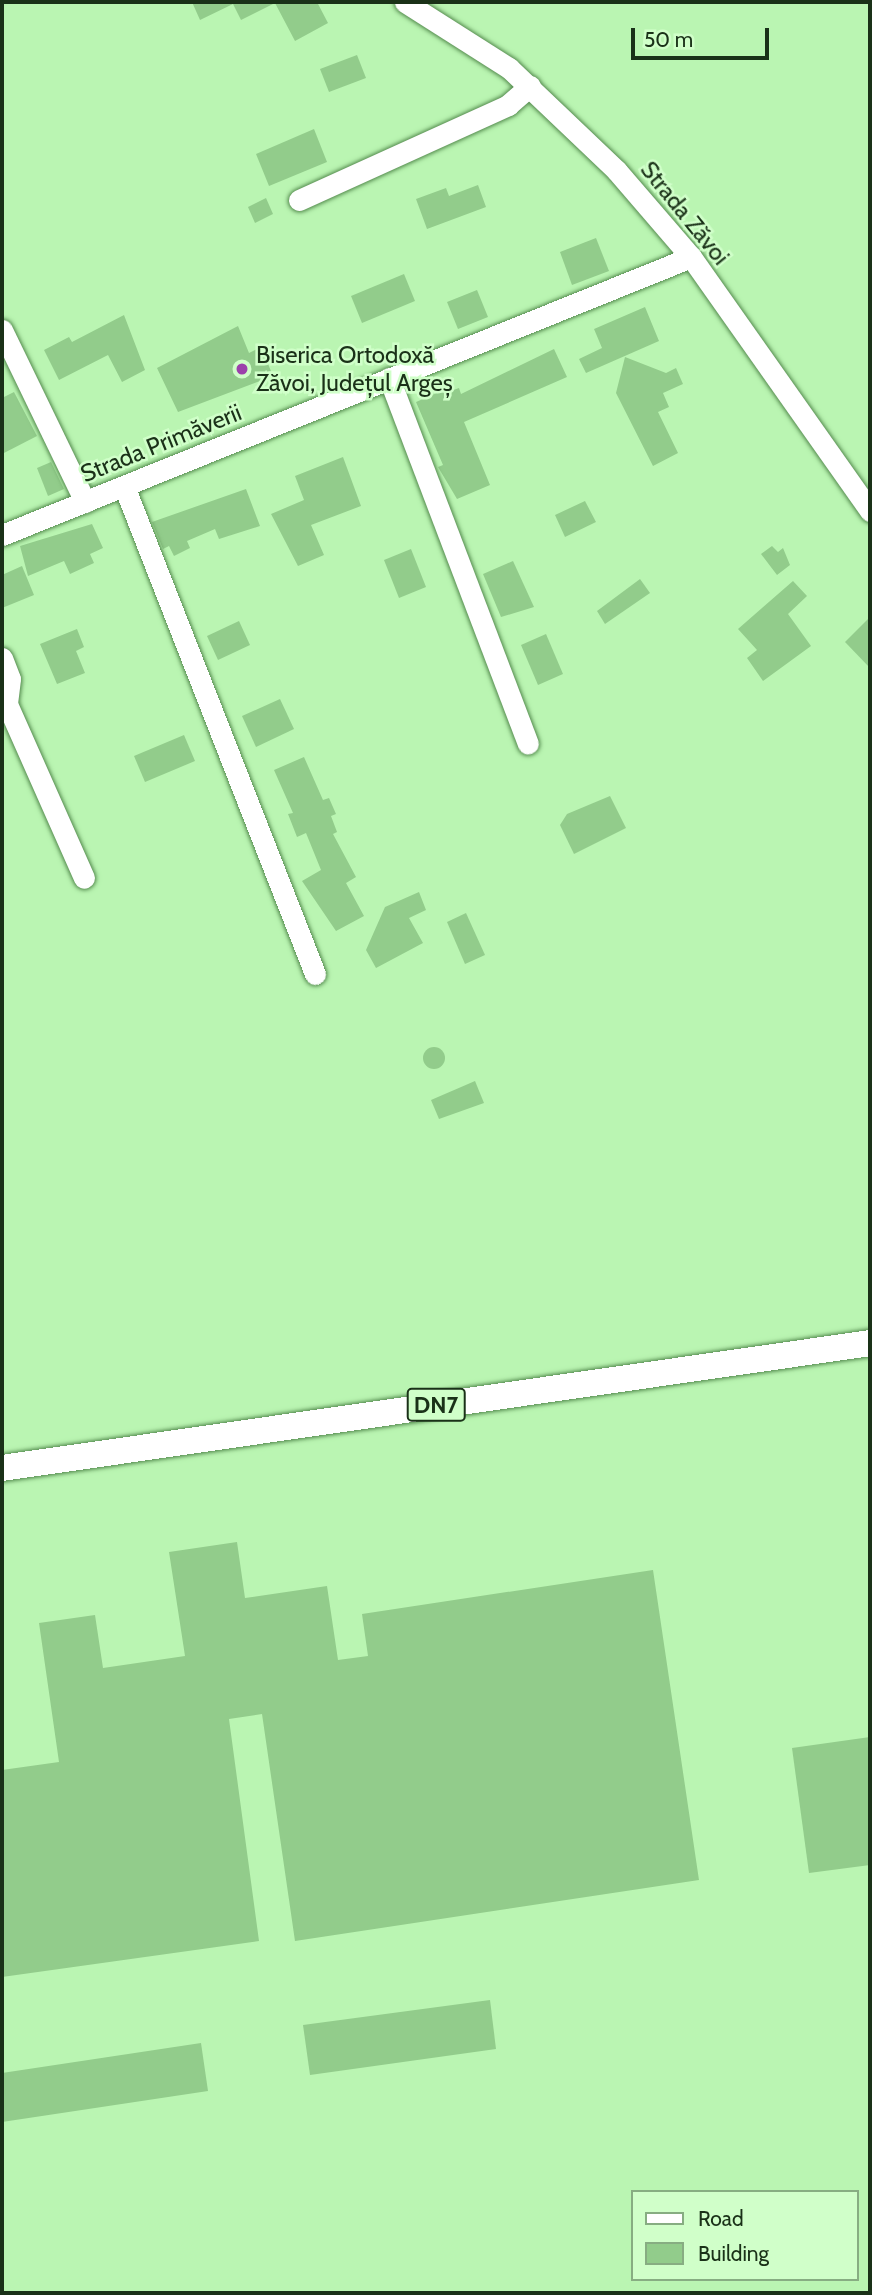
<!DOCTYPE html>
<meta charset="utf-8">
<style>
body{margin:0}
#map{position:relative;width:872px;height:2295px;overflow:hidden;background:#baf5b2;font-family:Cabin,sans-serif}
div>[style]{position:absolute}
.building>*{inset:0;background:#92cc8b}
.round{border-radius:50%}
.roads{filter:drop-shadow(0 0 2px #548b4e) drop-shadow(0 0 2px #548b4e)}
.minor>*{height:21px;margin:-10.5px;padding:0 10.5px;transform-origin:10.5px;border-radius:10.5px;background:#fff}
.major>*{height:26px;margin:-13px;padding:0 13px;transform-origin:13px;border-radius:13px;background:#fff}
.dots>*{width:19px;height:19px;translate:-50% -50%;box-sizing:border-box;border:4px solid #d0ffc9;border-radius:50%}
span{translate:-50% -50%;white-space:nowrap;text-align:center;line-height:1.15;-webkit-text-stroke:5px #d0ffc9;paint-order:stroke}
.shield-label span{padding:2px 5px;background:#d0ffc9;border:2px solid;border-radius:5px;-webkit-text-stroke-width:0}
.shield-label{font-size:23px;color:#1a3118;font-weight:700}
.street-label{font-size:24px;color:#1a3118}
.poi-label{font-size:24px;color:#1a3118}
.left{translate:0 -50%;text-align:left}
.frame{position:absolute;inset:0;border:4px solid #1a3118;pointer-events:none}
.legend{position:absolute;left:631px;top:2190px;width:228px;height:91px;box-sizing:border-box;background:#d0ffc9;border:2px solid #87ad82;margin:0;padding:9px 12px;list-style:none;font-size:21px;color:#1a3118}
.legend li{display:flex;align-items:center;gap:14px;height:35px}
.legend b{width:35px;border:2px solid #87ad82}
.scale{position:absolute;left:631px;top:28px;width:138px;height:32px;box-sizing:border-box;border:4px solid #1a3118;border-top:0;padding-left:9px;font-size:21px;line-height:24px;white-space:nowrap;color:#1a3118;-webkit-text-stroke:5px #d0ffc9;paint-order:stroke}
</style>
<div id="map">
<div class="building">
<div style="clip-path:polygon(192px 2px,317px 2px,328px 23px,295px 41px,275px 3px,241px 20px,233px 4px,200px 20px)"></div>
<div style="clip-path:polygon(357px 55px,366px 78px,329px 92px,320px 69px)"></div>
<div style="clip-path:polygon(314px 129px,327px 162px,269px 186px,256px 154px)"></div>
<div style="clip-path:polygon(478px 185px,486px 207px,427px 229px,416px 199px,446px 188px,449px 196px)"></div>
<div style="clip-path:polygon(266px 198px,273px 214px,255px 223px,248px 207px)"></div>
<div style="clip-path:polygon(596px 238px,609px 271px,572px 285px,560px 252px)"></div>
<div style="clip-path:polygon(404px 274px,415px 301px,362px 323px,351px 296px)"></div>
<div style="clip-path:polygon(477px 290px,488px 317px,458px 329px,447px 302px)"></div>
<div style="clip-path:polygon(645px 307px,659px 341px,586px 373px,579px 359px,602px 348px,594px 329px)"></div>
<div style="clip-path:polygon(124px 315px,145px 370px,122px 382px,108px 355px,59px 380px,44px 350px,69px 337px,72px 342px)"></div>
<div style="clip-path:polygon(238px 326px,249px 353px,261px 347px,273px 376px,178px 412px,157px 368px)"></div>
<div style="clip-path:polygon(554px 349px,567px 377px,464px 422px,490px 485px,457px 499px,438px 467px,443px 465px,416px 402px,446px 389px,448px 392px,459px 388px,461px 394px)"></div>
<div style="clip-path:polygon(625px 357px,666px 373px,676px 368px,683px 384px,663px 393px,669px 407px,658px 412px,678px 453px,653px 466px,616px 393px)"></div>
<div style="clip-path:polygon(14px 392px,37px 436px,2px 454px,2px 398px)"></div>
<div style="clip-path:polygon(343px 457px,361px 506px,311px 525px,324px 555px,298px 566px,271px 514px,304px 500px,295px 476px)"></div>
<div style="clip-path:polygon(51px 462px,64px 489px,48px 496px,37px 468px)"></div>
<div style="clip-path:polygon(246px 489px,260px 526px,219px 539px,215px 529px,187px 541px,190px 548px,174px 556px,169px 546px,163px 549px,152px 522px)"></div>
<div style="clip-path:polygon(585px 501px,596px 522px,565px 537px,555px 515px)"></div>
<div style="clip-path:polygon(92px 524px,103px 548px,90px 554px,94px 563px,70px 574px,64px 561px,28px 576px,20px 546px)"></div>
<div style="clip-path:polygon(772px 546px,778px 552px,783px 548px,790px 565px,777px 575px,761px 554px)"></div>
<div style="clip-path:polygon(411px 549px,426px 587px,399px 598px,384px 560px)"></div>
<div style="clip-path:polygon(513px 561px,534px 607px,501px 617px,483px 574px)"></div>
<div style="clip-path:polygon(22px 566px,34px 595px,2px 608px,2px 575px)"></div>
<div style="clip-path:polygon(640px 579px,650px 593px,605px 624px,597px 611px)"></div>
<div style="clip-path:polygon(793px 581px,807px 596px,788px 614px,811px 646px,763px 681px,747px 658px,757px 650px,738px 629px)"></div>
<div style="clip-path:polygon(870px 617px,870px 668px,845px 642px)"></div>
<div style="clip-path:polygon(239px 621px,250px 645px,218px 660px,207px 636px)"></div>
<div style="clip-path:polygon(77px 629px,84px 647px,76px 651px,85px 673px,57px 684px,40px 644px)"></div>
<div style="clip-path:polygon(546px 634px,563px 674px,538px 685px,521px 645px)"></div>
<div style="clip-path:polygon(280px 699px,294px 729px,256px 747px,242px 716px)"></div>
<div style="clip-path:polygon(184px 735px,195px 761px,145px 782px,134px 756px)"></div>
<div style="clip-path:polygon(304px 757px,323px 800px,329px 798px,336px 814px,331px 816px,337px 832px,333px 834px,356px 877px,346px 883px,364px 916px,336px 931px,302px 881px,321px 870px,306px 833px,297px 837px,288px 814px,293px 813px,274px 770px)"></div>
<div style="clip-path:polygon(610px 796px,626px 828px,574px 854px,560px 825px,567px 814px)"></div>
<div style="clip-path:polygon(419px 892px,426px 910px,409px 918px,423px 943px,376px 968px,366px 950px,385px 907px)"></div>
<div style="clip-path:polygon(466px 913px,485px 955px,465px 964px,447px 922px)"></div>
<div class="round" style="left:423px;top:1047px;width:22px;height:22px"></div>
<div style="clip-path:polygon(475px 1081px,484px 1103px,439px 1119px,431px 1100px)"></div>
<div style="clip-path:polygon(237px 1542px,245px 1598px,327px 1586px,338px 1660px,368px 1656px,362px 1614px,653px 1570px,699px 1880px,295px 1941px,262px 1714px,229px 1719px,259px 1941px,2px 1977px,2px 1770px,59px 1762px,39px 1623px,95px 1615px,103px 1668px,185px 1656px,169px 1552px)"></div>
<div style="clip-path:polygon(870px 1737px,870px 1865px,809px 1873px,792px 1748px)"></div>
<div style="clip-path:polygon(490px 2000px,496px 2049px,310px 2075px,303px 2025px)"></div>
<div style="clip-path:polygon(201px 2043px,208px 2091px,2px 2122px,2px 2073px)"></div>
</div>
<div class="roads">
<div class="minor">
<div style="left:405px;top:2px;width:123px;rotate:32.4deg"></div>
<div style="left:509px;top:68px;width:149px;rotate:43.6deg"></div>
<div style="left:617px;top:171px;width:113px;rotate:49.3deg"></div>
<div style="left:691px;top:257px;width:311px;rotate:54.8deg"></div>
<div style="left:299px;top:200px;width:230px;rotate:-24.4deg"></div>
<div style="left:508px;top:105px;width:29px;rotate:-41deg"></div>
<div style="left:2px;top:330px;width:191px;rotate:64.2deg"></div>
<div style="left:389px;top:378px;width:391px;rotate:69.2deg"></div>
<div style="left:124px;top:486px;width:524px;rotate:68.62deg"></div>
<div style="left:2px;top:535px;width:743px;rotate:-21.97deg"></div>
<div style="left:2px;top:658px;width:22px;rotate:69deg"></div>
<div style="left:10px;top:679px;width:25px;rotate:97deg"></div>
<div style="left:7px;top:704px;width:190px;rotate:66.1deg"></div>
</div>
<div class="major">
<div style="left:2px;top:1468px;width:877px;rotate:-8.19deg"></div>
</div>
</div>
<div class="dots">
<div style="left:242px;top:369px;background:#9c41ab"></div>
</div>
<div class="shield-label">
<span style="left:436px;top:1405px">DN7</span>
</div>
<div class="street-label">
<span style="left:685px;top:213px;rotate:51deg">Strada Zăvoi</span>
<span style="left:161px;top:443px;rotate:-22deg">Strada Primăverii</span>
</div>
<div class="poi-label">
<span class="left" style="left:256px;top:369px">Biserica Ortodoxă<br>Zăvoi, Județul Argeș</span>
</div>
<div class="frame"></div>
<ul class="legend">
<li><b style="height:9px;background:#fff"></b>Road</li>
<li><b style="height:19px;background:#92cc8b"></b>Building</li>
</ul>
<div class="scale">50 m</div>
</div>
